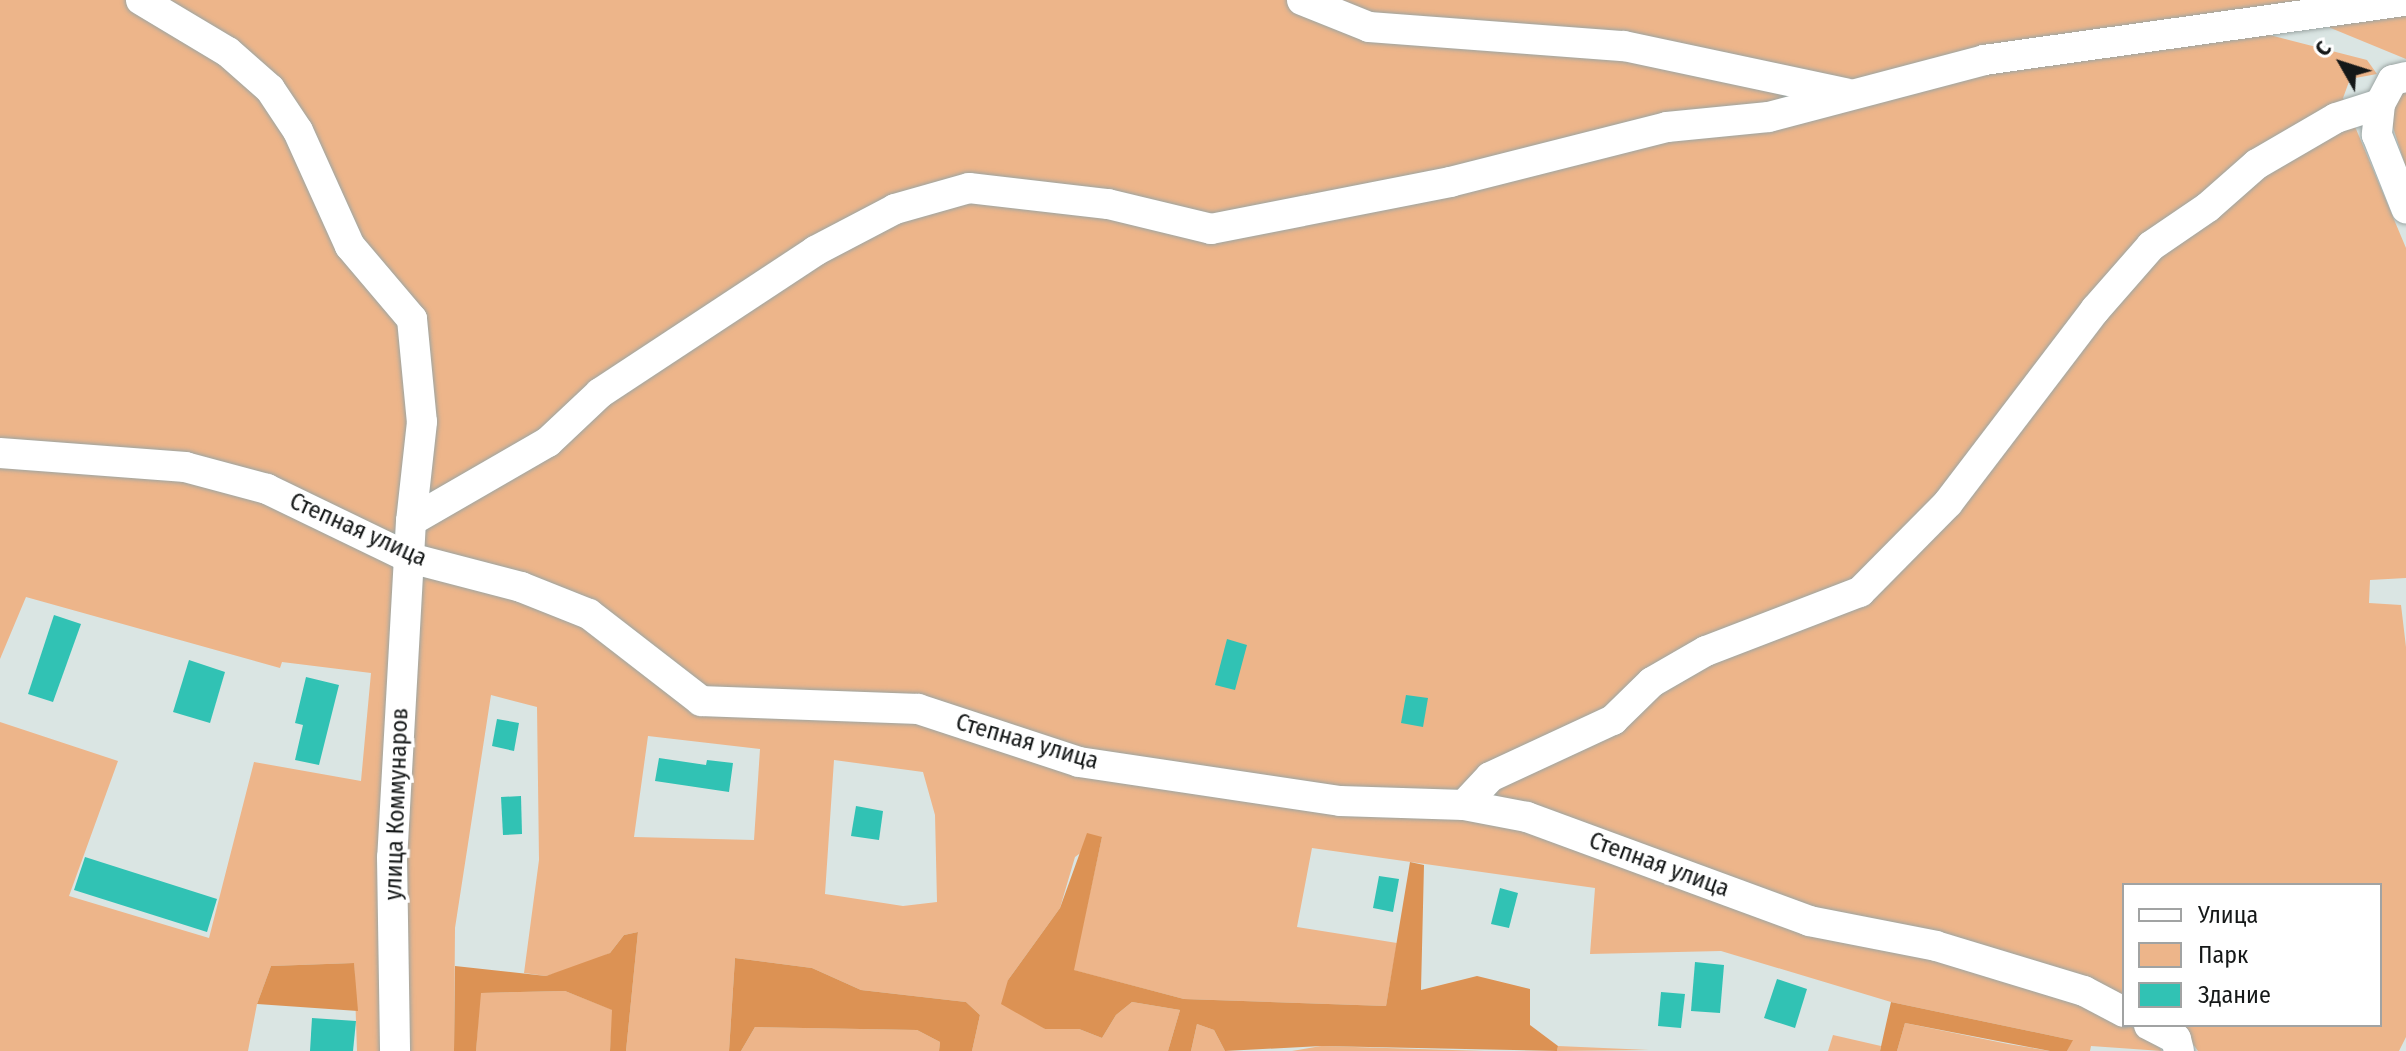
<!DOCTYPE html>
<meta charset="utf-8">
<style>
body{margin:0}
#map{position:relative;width:2406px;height:1051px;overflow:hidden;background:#dae5e3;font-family:"Fira Sans Condensed",sans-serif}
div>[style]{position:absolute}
.green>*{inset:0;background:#edb58a}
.forest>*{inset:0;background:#dc9254}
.building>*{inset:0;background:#31c2b4}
.roads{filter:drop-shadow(0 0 2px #9ba5a3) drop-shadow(0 0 2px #9ba5a3)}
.minor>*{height:30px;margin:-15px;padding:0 15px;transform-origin:15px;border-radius:15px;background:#fff}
span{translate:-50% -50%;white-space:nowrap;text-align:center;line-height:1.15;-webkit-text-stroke:7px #fff;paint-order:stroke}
.street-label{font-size:24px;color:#151818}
.legend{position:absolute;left:2122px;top:883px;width:260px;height:144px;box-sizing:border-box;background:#fff;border:2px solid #a1a3a3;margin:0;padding:10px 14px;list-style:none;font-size:24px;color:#151818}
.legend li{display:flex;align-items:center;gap:16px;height:40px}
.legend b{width:40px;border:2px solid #a1a3a3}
.north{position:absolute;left:2302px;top:24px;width:80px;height:80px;-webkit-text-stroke:6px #fff;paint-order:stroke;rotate:309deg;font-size:22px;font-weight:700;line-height:32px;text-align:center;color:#151818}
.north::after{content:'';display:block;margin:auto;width:28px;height:36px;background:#151818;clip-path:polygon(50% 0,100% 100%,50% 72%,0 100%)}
</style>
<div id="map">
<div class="green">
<div style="clip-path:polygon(evenodd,0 0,2333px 0,2258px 32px,2367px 60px,2377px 74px,2350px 79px,2343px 98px,2406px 248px,2406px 578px,2370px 580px,2369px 603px,2401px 605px,2406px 647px,2406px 1037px,2399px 1051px,2198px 1051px,2185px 1033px,2171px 1025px,2380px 1025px,2380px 885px,2124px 885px,2124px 1000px,1835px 920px,1516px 803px,1327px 790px,1162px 766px,928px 720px,1101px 775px,1477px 814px,2083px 997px,2154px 1040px,2162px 1051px,2091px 1046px,2090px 1051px,2067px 1051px,2072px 1040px,1891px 1002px,1721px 951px,1590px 954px,1595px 888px,1312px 848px,1297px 927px,1397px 943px,1386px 1006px,1184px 999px,1073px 970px,1102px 837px,1075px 857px,1060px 908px,1008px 980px,1020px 1010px,1045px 1029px,1079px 1029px,1102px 1038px,1116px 1015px,1132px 1002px,1180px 1010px,1168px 1051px,972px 1051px,980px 1015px,966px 1002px,861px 990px,812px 968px,735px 958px,729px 1051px,626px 1051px,638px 932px,624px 935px,610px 953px,587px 964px,546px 976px,524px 973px,539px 860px,537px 707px,491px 695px,455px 928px,454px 1051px,357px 1051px,354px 963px,271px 966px,257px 1004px,248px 1051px,0 1051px,0 722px,118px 761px,69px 896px,209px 938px,254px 762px,361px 781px,371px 673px,282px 662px,280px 668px,26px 597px,0 659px,0 0,648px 736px,760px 749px,754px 840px,634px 837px,648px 736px,0 0,834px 760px,923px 772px,935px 815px,937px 902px,903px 906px,825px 894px,834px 760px)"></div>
<div style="clip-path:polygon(2406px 9px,2406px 59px,2321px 24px)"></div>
<div style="clip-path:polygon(2406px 84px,2406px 168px,2391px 121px,2395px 94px)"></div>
<div style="clip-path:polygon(565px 991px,613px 1010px,610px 1051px,476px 1051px,480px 993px)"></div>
<div style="clip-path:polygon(1905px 1023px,2008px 1044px,2050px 1051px,1897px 1051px)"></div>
<div style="clip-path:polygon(1197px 1024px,1214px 1030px,1225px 1051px,1191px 1051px)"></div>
<div style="clip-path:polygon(755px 1027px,917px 1030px,940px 1042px,939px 1051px,741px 1051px)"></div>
<div style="clip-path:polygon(1833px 1035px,1881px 1046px,1880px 1051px,1828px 1051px)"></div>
<div style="clip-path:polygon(1321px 1046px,1485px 1051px,1292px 1051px)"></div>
<div style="clip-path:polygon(1558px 1046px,1649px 1050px,1557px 1051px)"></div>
</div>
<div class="forest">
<div style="clip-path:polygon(1087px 833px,1102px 837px,1074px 970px,1184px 999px,1386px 1006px,1410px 862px,1424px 865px,1421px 990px,1477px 976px,1530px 989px,1530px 1025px,1558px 1046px,1557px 1051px,1321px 1046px,1225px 1051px,1214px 1030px,1197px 1024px,1191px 1051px,1168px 1051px,1180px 1010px,1132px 1002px,1116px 1015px,1102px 1038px,1079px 1029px,1045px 1029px,1001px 1004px,1008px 980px,1060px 908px)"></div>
<div style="clip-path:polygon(638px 932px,626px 1051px,610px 1051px,612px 1010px,565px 991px,481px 993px,476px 1051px,454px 1051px,455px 966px,546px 976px,610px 953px,624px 935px)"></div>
<div style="clip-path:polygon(735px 958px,812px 968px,861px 990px,966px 1002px,980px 1015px,972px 1051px,939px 1051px,940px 1042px,917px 1030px,755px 1027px,741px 1051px,729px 1051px)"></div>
<div style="clip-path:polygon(354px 963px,358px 1011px,257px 1004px,271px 966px)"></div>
<div style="clip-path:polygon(1891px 1002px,2072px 1040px,2073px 1040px,2067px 1051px,2050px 1051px,1905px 1023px,1897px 1051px,1880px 1051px)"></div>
</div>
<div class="building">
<div style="clip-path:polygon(54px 615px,81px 624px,53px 702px,28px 694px)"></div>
<div style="clip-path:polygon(1227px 639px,1247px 645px,1235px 690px,1215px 685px)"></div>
<div style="clip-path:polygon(189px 660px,225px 672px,210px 723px,173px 712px)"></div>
<div style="clip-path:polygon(306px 677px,339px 685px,319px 765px,295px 760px,303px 725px,295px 723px)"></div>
<div style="clip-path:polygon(1406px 695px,1428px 698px,1423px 727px,1401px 723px)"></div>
<div style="clip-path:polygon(497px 719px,519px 723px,514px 751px,492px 746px)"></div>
<div style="clip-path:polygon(659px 758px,706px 765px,707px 760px,733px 763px,729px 792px,655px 781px)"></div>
<div style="clip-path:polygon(521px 796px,522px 834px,503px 835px,501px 797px)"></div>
<div style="clip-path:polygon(856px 806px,883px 811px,879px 840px,851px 836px)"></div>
<div style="clip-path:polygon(85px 857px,217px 899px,207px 932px,74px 890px)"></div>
<div style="clip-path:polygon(1379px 876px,1399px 879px,1393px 912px,1373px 908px)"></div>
<div style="clip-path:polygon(1500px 888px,1518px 893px,1509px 928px,1491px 924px)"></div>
<div style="clip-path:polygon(1695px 962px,1724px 965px,1720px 1013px,1691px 1011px)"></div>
<div style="clip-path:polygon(1777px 979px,1807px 989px,1795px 1028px,1764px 1018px)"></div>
<div style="clip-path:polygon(1661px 992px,1685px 994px,1681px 1028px,1658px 1026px)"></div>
<div style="clip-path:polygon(312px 1018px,356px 1021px,353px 1051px,310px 1051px)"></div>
</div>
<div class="roads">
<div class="minor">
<div style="left:141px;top:0;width:101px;rotate:30.9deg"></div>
<div style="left:228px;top:52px;width:56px;rotate:41.4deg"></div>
<div style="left:270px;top:89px;width:50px;rotate:56.3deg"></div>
<div style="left:298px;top:131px;width:126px;rotate:65.7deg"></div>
<div style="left:350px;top:246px;width:96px;rotate:49.7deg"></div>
<div style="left:412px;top:319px;width:103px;rotate:84.5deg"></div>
<div style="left:422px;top:422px;width:100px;rotate:96.3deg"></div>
<div style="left:411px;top:521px;width:337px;rotate:93.2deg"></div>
<div style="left:392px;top:857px;width:194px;rotate:89.1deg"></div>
<div style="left:1302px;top:0;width:72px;rotate:21.9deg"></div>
<div style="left:1369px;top:27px;width:256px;rotate:4.3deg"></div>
<div style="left:1624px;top:46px;width:227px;rotate:12deg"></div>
<div style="left:2380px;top:104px;width:31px;rotate:96deg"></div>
<div style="left:2377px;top:135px;width:79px;rotate:68.3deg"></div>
<div style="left:0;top:453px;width:186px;rotate:4.3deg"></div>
<div style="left:185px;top:467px;width:85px;rotate:15deg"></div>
<div style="left:267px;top:489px;width:159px;rotate:25.8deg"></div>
<div style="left:410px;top:558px;width:115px;rotate:14.6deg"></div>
<div style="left:521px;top:587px;width:73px;rotate:21.7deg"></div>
<div style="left:589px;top:614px;width:142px;rotate:37.8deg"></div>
<div style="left:701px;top:701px;width:217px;rotate:2.1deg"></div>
<div style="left:918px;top:709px;width:169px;rotate:18.2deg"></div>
<div style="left:1079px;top:762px;width:264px;rotate:8.5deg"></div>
<div style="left:1340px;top:801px;width:124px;rotate:1.8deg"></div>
<div style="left:1464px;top:805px;width:64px;rotate:10.8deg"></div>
<div style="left:1527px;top:817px;width:301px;rotate:20.2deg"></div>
<div style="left:1809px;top:921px;width:129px;rotate:11.1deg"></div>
<div style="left:1936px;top:946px;width:155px;rotate:16.9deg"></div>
<div style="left:2084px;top:991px;width:45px;rotate:27.7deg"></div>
<div style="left:411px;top:521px;width:158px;rotate:-30deg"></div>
<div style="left:548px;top:442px;width:71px;rotate:-43.3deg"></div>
<div style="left:600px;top:393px;width:258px;rotate:-33.4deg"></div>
<div style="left:815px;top:251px;width:90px;rotate:-27.7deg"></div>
<div style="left:895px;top:209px;width:77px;rotate:-15.8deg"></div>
<div style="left:969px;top:188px;width:140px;rotate:6.6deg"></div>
<div style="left:1108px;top:204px;width:106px;rotate:13.6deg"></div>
<div style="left:1211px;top:229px;width:244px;rotate:-11.1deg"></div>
<div style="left:1450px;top:182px;width:224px;rotate:-14.2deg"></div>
<div style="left:1667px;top:127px;width:102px;rotate:-5.6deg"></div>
<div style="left:1769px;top:117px;width:222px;rotate:-14.8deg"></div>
<div style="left:1984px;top:60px;width:426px;rotate:-8deg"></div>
<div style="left:1464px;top:805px;width:38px;rotate:-47deg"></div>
<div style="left:1490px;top:777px;width:136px;rotate:-24.9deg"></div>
<div style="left:1613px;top:720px;width:54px;rotate:-44.3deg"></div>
<div style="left:1652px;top:682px;width:62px;rotate:-29.9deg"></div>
<div style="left:1706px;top:651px;width:165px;rotate:-21deg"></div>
<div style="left:1860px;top:592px;width:125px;rotate:-45.3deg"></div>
<div style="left:1948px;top:503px;width:243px;rotate:-52.7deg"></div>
<div style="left:2095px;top:310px;width:85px;rotate:-48.8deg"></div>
<div style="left:2151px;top:246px;width:69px;rotate:-34.4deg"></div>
<div style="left:2208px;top:207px;width:65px;rotate:-41.3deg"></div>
<div style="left:2257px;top:164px;width:91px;rotate:-30.2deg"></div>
<div style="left:2336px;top:118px;width:46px;rotate:-17.7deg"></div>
<div style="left:2380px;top:104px;width:27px;rotate:-62deg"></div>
<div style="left:2393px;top:80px;width:13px;rotate:-13deg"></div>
<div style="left:2149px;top:1025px;width:30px;rotate:27deg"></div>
<div style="left:2176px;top:1039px;width:12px;rotate:76deg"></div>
</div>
</div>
<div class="street-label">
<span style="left:358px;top:530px;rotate:24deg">Степная улица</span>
<span style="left:1027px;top:742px;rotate:16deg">Степная улица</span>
<span style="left:397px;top:804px;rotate:-88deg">улица Коммунаров</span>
<span style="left:1659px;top:865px;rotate:20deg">Степная улица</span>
</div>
<ul class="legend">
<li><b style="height:10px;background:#fff"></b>Улица</li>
<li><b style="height:22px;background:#edb58a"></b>Парк</li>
<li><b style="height:22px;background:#31c2b4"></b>Здание</li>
</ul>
<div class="north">С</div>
</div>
